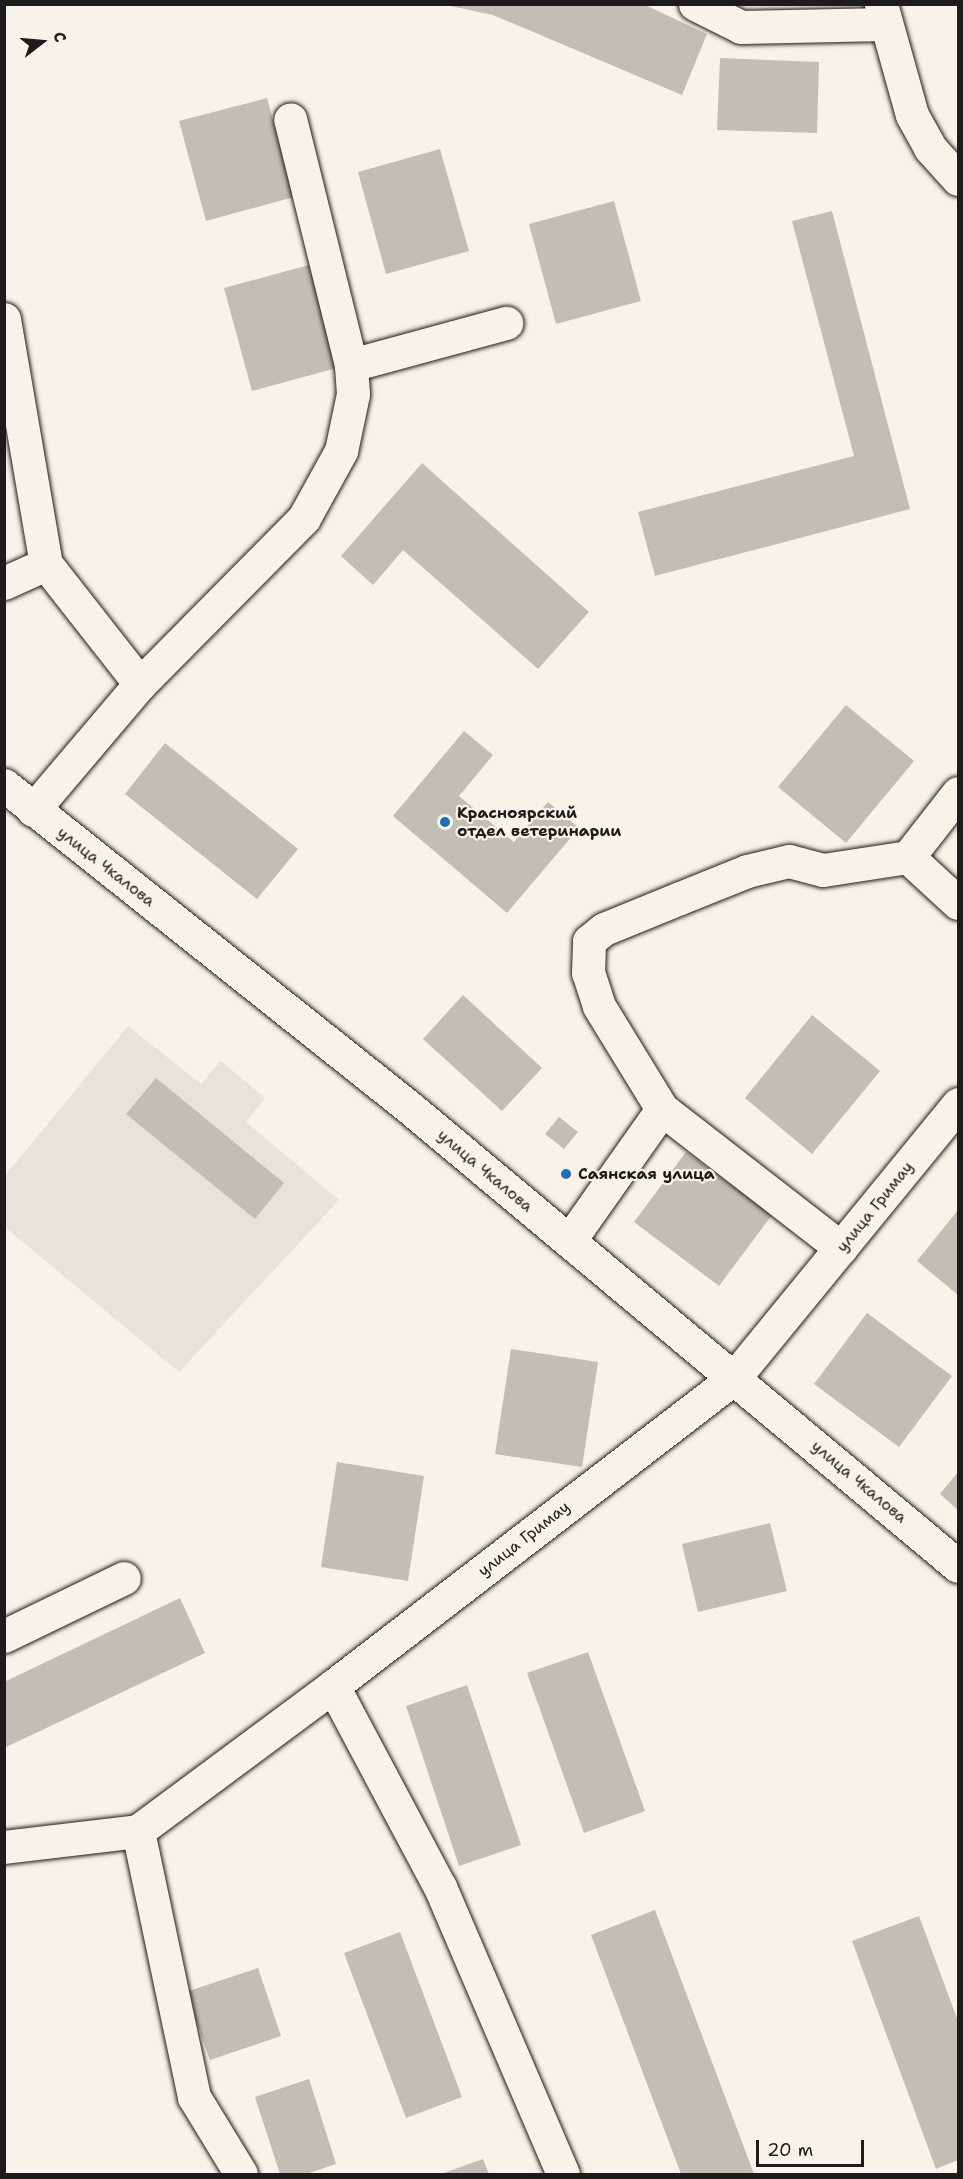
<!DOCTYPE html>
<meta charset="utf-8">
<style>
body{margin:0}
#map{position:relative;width:963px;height:2179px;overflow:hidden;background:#f7f3e8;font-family:"Shantell Sans",sans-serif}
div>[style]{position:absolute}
.built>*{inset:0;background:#e6e3d9}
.building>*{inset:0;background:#c0beb5}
.roads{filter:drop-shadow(0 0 2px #1c1c1c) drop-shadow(0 0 2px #1c1c1c)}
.minor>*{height:33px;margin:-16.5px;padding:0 16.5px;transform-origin:16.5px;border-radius:16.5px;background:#f7f3e8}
.major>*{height:33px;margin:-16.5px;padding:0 16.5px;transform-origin:16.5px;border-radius:16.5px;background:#f7f3e8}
.dots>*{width:16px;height:16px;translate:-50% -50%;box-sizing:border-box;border:3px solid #f7f3e8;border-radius:50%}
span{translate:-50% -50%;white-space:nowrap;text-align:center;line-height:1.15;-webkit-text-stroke:4.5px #f7f3e8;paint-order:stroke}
.poi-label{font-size:16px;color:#1c1c1c;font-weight:700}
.left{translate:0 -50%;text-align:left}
.street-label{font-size:16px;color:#1c1c1c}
.frame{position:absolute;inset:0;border:6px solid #1c1c1c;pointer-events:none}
.north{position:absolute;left:12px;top:12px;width:60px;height:60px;-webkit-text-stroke:4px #f7f3e8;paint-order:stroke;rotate:74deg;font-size:16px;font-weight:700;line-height:24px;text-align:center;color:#1c1c1c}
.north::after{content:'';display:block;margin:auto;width:21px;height:27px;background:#1c1c1c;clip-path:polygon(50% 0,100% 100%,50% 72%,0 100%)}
.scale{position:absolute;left:756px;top:2140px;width:108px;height:27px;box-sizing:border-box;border:3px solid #1c1c1c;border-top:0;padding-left:8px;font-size:18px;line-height:21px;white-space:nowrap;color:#1c1c1c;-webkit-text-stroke:4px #f7f3e8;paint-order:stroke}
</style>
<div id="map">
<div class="built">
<div style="clip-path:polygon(128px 1026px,201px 1084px,221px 1061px,265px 1098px,246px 1122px,339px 1200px,179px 1372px,5px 1227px,5px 1176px)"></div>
</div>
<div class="building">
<div style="clip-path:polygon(441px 4px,643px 4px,707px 34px,682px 95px,493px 15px)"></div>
<div style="clip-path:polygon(720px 58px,819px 62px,817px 133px,717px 130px)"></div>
<div style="clip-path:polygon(267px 98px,294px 197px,206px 221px,179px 121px)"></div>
<div style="clip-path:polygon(440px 149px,469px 251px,386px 274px,358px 172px)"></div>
<div style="clip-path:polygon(614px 201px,641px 301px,556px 324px,529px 224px)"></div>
<div style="clip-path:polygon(832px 211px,910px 509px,655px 576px,638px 512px,854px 456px,792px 221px)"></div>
<div style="clip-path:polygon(309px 265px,337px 368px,252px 391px,224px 288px)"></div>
<div style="clip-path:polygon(422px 463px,589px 612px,538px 669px,403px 550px,373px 585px,341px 556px)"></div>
<div style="clip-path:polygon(846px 705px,914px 761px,846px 843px,778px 787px)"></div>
<div style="clip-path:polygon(464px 731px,493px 755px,459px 796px,514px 842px,548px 802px,579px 828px,507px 913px,393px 816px)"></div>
<div style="clip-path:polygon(165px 743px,298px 849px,257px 899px,125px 794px)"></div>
<div style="clip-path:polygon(463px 995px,542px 1068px,502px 1111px,423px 1039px)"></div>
<div style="clip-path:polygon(812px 1015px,880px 1071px,812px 1154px,745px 1098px)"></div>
<div style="clip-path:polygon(156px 1078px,284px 1183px,255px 1219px,126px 1114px)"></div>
<div style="clip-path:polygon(559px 1117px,578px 1132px,564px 1149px,545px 1134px)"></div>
<div style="clip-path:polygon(686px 1152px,772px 1215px,719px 1286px,634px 1222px)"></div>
<div style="clip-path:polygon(958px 1210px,958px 1295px,917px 1261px)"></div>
<div style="clip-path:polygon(867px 1313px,952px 1376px,899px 1447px,814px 1384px)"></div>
<div style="clip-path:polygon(511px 1349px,598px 1362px,582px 1467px,495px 1454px)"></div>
<div style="clip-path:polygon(337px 1462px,424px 1476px,408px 1581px,321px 1567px)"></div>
<div style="clip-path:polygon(958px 1472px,958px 1510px,940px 1494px)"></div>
<div style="clip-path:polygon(770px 1523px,787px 1591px,698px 1612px,682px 1544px)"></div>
<div style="clip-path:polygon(180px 1598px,205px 1653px,4px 1748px,4px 1682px)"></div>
<div style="clip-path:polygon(588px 1652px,645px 1811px,584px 1833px,527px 1673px)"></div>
<div style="clip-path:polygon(467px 1685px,521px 1845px,459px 1866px,406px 1706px)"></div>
<div style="clip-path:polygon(655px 1910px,754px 2174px,681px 2174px,591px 1935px)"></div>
<div style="clip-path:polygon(919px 1916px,958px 2021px,958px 2160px,936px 2169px,852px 1941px)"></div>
<div style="clip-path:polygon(400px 1932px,462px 2097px,406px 2118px,344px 1953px)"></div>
<div style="clip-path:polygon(258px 1968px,281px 2036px,210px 2060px,186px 1992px)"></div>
<div style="clip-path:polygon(309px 2079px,336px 2164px,306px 2174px,280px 2174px,255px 2097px)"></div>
<div style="clip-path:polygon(483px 2159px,489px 2174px,441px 2174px)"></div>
</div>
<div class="roads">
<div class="minor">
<div style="left:695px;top:4px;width:51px;rotate:26.6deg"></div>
<div style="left:741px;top:27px;width:145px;rotate:-1.2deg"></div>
<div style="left:881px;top:4px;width:115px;rotate:74.4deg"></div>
<div style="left:912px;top:115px;width:38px;rotate:61deg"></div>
<div style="left:930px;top:148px;width:42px;rotate:47.9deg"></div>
<div style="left:4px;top:319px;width:249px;rotate:80.3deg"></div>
<div style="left:351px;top:365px;width:161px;rotate:-15.2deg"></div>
<div style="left:4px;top:583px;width:46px;rotate:-24.3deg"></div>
<div style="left:46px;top:564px;width:152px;rotate:51.9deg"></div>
<div style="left:33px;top:810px;width:165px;rotate:-49.7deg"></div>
<div style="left:140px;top:684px;width:233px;rotate:-45.3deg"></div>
<div style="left:304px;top:518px;width:77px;rotate:-61.1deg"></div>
<div style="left:341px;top:451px;width:58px;rotate:-78.1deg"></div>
<div style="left:353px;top:394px;width:29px;rotate:-94deg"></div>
<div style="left:351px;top:365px;width:253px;rotate:-103.9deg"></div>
<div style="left:908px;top:857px;width:81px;rotate:-52deg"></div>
<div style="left:569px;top:1241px;width:161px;rotate:-54.8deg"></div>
<div style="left:841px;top:1248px;width:227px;rotate:-142.2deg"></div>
<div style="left:662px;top:1109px;width:121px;rotate:-121.5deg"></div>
<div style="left:599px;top:1006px;width:35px;rotate:-108deg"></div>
<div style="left:588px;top:973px;width:32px;rotate:-88deg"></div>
<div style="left:589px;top:941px;width:19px;rotate:-39deg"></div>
<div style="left:604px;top:929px;width:82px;rotate:-22.2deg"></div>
<div style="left:680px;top:898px;width:72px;rotate:-21.9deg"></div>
<div style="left:747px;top:871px;width:43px;rotate:-13.4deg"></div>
<div style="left:789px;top:861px;width:35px;rotate:15deg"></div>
<div style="left:823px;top:870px;width:86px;rotate:-8.7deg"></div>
<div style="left:908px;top:857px;width:68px;rotate:42.6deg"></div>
<div style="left:4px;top:1636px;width:133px;rotate:-25.8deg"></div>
<div style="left:333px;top:1686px;width:228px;rotate:62deg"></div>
<div style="left:440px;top:1887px;width:312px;rotate:66.8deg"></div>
<div style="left:138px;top:1831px;width:272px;rotate:78.1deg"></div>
<div style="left:194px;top:2097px;width:90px;rotate:58.6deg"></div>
<div style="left:4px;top:1847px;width:135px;rotate:-6.8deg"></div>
<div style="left:138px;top:1831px;width:243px;rotate:-36.6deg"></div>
<div style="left:333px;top:1686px;width:506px;rotate:-37.53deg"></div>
<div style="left:734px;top:1378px;width:354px;rotate:-50.7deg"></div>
</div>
<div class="major">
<div style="left:4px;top:785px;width:519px;rotate:38.5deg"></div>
<div style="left:410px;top:1108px;width:714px;rotate:39.89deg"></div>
</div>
</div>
<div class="dots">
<div style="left:445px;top:822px;background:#1f6fb2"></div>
<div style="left:566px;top:1174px;background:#1f6fb2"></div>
</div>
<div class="poi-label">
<span class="left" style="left:457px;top:822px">Красноярский<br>отдел ветеринарии</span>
<span class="left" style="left:578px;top:1174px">Саянская улица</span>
</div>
<div class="street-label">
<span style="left:106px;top:867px;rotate:38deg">улица Чкалова</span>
<span style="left:485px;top:1171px;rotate:40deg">улица Чкалова</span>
<span style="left:875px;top:1207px;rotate:-51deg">улица Гримау</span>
<span style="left:859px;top:1482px;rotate:40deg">улица Чкалова</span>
<span style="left:524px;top:1539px;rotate:-38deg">улица Гримау</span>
</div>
<div class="frame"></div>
<div class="north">С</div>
<div class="scale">20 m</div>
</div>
